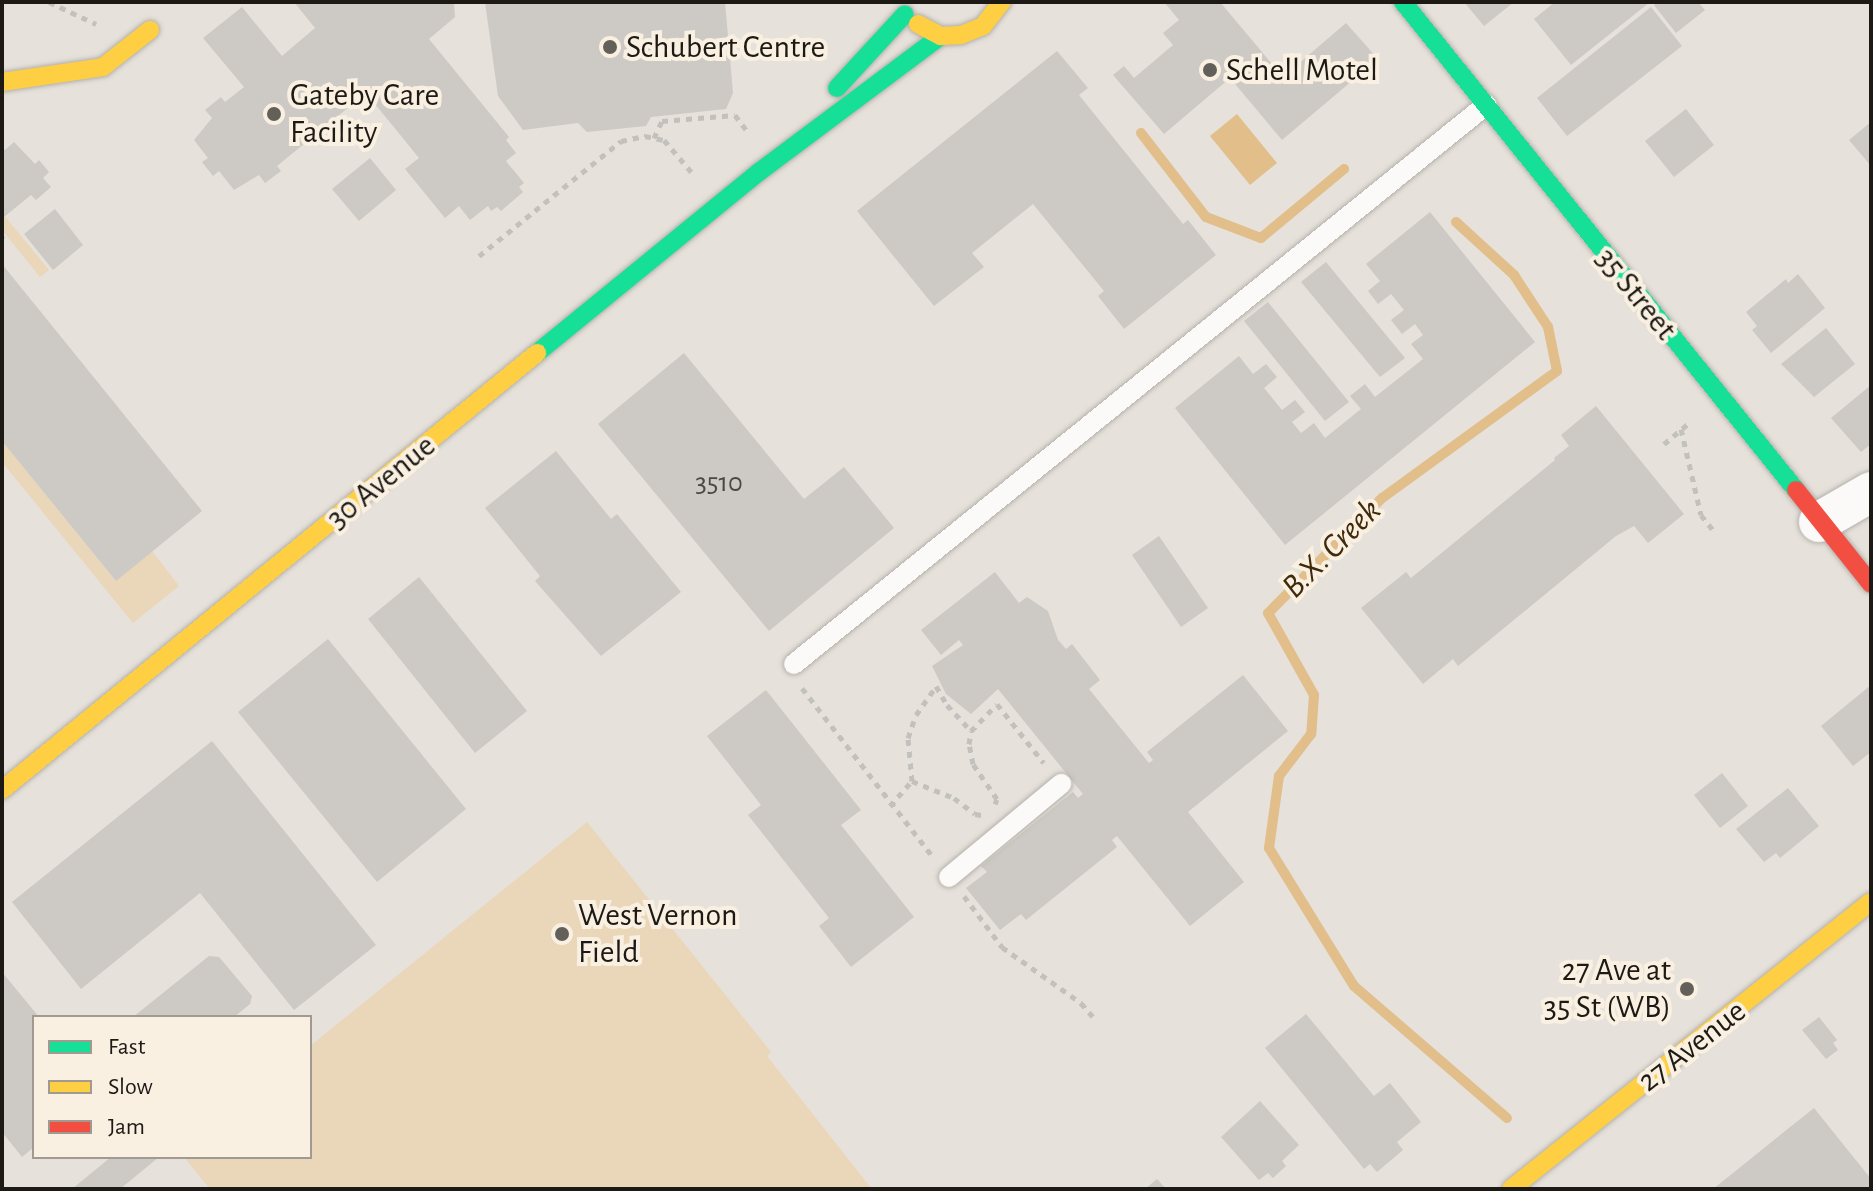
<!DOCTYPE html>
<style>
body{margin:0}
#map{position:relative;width:1873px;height:1191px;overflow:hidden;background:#e6e1da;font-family:"Alegreya Sans",sans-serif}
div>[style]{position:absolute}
.green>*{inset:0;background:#ead6b9}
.water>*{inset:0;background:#e1be8a}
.stream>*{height:10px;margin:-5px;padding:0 5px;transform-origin:5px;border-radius:5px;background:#e1be8a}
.building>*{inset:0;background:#cdc9c4}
.path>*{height:5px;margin-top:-2.5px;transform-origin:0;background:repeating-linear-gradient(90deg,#c2c1be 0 6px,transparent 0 12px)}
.roads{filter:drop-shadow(0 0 2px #b4b1ab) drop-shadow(0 0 2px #b4b1ab)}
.lane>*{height:20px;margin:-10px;padding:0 10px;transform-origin:10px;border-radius:10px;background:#fbfaf9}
.street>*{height:40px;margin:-20px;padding:0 20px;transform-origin:20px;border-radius:20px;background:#fbfaf9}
.fast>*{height:18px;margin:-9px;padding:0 9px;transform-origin:9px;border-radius:9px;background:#16e098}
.slow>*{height:18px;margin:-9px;padding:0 9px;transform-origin:9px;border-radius:9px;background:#ffcf43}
.jam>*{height:18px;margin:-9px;padding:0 9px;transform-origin:9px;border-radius:9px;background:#f24e42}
.dots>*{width:22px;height:22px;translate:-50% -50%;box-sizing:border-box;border:4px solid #f9f0e2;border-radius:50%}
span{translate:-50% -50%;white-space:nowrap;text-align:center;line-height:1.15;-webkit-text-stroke:8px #f9f0e2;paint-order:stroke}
.number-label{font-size:28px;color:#4b4842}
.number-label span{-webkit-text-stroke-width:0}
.poi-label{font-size:32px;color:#1d1a15}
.left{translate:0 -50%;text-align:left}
.right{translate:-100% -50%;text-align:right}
.street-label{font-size:32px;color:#1d1a15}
.water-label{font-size:34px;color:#3f2b0b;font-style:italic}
.frame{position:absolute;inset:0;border:4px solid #1d1a15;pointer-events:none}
.legend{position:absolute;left:32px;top:1015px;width:280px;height:144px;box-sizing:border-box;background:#f9f0e2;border:2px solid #a19a90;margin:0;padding:10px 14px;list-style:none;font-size:24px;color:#1d1a15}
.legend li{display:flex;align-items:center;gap:16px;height:40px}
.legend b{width:40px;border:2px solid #a19a90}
</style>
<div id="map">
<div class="green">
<div style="clip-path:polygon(2px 213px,49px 270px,40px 277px,2px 230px)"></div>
<div style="clip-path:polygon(2px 441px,115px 580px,152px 551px,179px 586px,133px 623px,2px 462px)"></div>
<div style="clip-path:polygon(587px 822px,771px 1052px,767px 1056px,871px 1188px,210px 1189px,184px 1157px,310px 1157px,310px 1046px)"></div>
</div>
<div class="water">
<div style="clip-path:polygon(1237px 114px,1277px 163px,1250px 185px,1210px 136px)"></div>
</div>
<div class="stream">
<div style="left:1141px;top:133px;width:106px;rotate:52.3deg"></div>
<div style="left:1206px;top:217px;width:59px;rotate:20.9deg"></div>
<div style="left:1261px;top:238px;width:108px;rotate:-39.7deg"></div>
<div style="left:1456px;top:222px;width:79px;rotate:42.4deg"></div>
<div style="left:1514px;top:275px;width:62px;rotate:56.8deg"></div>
<div style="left:1548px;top:327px;width:45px;rotate:78.4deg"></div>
<div style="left:1557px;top:371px;width:216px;rotate:144deg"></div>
<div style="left:1382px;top:498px;width:162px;rotate:134.7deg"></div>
<div style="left:1268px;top:613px;width:94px;rotate:60.7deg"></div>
<div style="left:1314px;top:695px;width:39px;rotate:94deg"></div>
<div style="left:1311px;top:734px;width:53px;rotate:127.3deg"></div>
<div style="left:1279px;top:776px;width:73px;rotate:97.9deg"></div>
<div style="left:1269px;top:848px;width:162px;rotate:58.4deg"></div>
<div style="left:1354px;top:986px;width:202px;rotate:40.8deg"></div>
</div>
<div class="building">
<div style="clip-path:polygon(294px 2px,454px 2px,455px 17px,429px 39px,509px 137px,506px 140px,516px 153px,506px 161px,524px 183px,519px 187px,523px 192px,501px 211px,497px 207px,491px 211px,488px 206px,470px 220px,459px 206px,445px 218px,405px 169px,419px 158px,366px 93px,277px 166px,281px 171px,265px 183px,259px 175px,234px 190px,219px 171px,213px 176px,202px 162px,208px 158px,194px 140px,212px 118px,205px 110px,221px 97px,225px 102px,244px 87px,203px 38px,242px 7px,282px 56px,315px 28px)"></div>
<div style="clip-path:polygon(485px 2px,725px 2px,733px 93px,726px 109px,651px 117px,646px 126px,587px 132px,578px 123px,523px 130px,498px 96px)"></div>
<div style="clip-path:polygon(1164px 2px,1220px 2px,1283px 77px,1346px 23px,1378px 59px,1282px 140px,1230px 78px,1164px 134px,1113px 75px,1124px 66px,1134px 78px,1173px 45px,1163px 33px,1179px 20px)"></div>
<div style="clip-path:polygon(1464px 2px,1514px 2px,1484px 26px)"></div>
<div style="clip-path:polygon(1555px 2px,1650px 2px,1571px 65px,1534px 19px)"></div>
<div style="clip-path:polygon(1658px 2px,1698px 2px,1705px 10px,1676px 33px,1654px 5px)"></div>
<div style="clip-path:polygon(1651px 7px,1682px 46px,1567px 136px,1537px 98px)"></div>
<div style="clip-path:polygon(1057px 51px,1088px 88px,1079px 95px,1183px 224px,1188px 220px,1216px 255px,1124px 329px,1098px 296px,1104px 291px,1033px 204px,972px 253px,984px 267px,934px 306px,857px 211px)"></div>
<div style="clip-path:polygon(1686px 109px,1714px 145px,1674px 177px,1645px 141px)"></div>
<div style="clip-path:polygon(1871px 122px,1871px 166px,1849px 140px)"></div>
<div style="clip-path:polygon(14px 142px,35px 164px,39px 160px,49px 172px,43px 178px,51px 187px,36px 200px,31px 195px,4px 217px,2px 147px,5px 150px)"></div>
<div style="clip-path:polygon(370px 158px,396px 190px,359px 221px,332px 189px)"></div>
<div style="clip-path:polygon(55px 209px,83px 245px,53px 270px,24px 234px)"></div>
<div style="clip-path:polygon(1430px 212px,1535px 342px,1285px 545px,1175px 408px,1239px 356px,1253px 374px,1266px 364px,1277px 377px,1264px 388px,1282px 410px,1295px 400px,1305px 412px,1292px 422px,1301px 433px,1314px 423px,1325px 438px,1361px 409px,1350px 396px,1365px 384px,1375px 397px,1423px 359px,1411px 344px,1423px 335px,1415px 324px,1402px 334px,1391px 320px,1404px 310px,1391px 294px,1378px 304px,1368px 291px,1380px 281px,1366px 264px)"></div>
<div style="clip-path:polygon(1326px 262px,1405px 358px,1380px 377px,1301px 282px)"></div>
<div style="clip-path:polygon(2px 264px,202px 511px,116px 581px,2px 441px)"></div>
<div style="clip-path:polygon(1798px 274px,1825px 308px,1771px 353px,1752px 330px,1757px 326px,1746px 312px,1786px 279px,1788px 283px)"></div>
<div style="clip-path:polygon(1268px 302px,1349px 402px,1325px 421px,1244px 321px)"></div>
<div style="clip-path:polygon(1826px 328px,1855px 364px,1814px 397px,1781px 364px)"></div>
<div style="clip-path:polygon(684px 353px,804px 499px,844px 467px,894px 528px,769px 631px,598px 424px)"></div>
<div style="clip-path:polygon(1871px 385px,1871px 444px,1861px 452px,1831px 418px)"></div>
<div style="clip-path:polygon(1596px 406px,1684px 514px,1648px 543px,1634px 526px,1616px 536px,1458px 666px,1453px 659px,1423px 684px,1361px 608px,1406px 572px,1411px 578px,1555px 460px,1554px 458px,1569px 446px,1561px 435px)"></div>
<div style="clip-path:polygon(556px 451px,611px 519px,617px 514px,681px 592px,601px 656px,535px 581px,540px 576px,485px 508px)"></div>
<div style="clip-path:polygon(1159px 536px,1208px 608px,1181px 627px,1132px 555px)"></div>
<div style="clip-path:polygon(995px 572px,1019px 603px,1027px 597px,1048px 611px,1058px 640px,1066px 649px,1072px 644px,1100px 680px,1089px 689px,1149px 763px,1153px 760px,1147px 752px,1243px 675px,1288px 731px,1188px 812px,1244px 882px,1190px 926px,1117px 836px,1112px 840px,1117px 847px,1026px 920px,1021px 914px,1000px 930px,966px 888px,987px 872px,981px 866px,1073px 792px,1078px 798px,1083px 794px,998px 689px,971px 714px,946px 694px,932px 666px,963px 645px,959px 640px,941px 655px,921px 630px)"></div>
<div style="clip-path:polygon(419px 577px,527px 711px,475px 753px,368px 619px)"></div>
<div style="clip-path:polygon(328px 639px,466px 809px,377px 882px,238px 712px)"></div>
<div style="clip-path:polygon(1871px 685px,1871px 752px,1853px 766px,1821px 726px)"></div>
<div style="clip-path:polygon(766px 690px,861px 810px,841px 825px,914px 917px,851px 967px,819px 926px,829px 918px,748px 815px,761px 805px,707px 736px)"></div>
<div style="clip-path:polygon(212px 741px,376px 945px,294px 1010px,200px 893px,81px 989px,12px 902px)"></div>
<div style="clip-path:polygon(1722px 773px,1748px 806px,1720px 828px,1694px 795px)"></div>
<div style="clip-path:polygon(1788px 788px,1819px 826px,1780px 858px,1776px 853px,1764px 862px,1736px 829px)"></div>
<div style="clip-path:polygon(209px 956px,219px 957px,252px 996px,250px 1004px,234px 1017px,133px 1017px)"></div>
<div style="clip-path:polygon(2px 972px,39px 1017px,34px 1017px,34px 1147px,22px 1157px,2px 1132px)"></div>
<div style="clip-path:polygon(1306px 1014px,1374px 1096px,1390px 1083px,1421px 1122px,1397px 1142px,1403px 1150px,1377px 1172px,1370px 1164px,1364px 1169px,1265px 1048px)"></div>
<div style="clip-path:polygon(1819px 1017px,1837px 1040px,1833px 1043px,1838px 1050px,1826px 1059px,1802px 1030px)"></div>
<div style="clip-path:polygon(1260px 1101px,1299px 1145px,1282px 1161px,1286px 1166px,1273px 1178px,1268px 1173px,1259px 1180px,1221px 1137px)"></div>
<div style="clip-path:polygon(1814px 1108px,1871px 1179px,1871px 1189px,1713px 1189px)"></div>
<div style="clip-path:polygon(111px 1157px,159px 1157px,120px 1189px,72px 1189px)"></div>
<div style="clip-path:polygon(1157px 1179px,1166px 1189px,1145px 1189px)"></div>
</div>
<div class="path">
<div style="left:49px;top:2px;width:52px;rotate:25.1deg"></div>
<div style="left:654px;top:138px;width:19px;rotate:-65deg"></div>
<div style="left:662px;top:121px;width:73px;rotate:-4.7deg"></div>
<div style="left:735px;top:115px;width:21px;rotate:53deg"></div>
<div style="left:2px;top:237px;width:2px;rotate:63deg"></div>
<div style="left:479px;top:256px;width:183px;rotate:-39deg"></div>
<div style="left:621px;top:141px;width:25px;rotate:-12deg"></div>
<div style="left:645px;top:136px;width:19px;rotate:12deg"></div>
<div style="left:664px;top:140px;width:46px;rotate:49.4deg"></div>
<div style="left:1681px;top:429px;width:88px;rotate:76.9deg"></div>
<div style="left:1701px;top:515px;width:22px;rotate:51deg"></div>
<div style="left:1664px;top:444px;width:34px;rotate:-40deg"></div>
<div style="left:802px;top:688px;width:214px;rotate:52.2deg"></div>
<div style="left:912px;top:781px;width:45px;rotate:22deg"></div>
<div style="left:954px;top:798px;width:26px;rotate:37deg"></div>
<div style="left:975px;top:814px;width:7px;rotate:8deg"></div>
<div style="left:995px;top:804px;width:5px;rotate:-68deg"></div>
<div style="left:997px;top:799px;width:42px;rotate:-124.4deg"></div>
<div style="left:973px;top:764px;width:20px;rotate:-101deg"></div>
<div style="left:969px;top:744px;width:13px;rotate:-81deg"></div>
<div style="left:971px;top:731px;width:37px;rotate:-46deg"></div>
<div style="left:997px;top:704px;width:75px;rotate:51.5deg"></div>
<div style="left:890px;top:806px;width:33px;rotate:-49deg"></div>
<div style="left:912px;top:781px;width:43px;rotate:-95.3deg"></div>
<div style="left:908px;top:738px;width:24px;rotate:-71deg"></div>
<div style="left:916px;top:715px;width:35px;rotate:-55deg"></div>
<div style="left:936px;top:686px;width:22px;rotate:60deg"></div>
<div style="left:947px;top:705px;width:35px;rotate:47deg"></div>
<div style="left:964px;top:896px;width:64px;rotate:53.3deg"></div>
<div style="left:1002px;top:947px;width:97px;rotate:35.3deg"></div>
<div style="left:1081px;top:1003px;width:18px;rotate:49deg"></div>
</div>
<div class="roads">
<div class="lane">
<div style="left:794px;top:664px;width:890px;rotate:-38.93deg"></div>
<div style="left:949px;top:877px;width:146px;rotate:-39.7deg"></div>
</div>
<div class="street">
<div style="left:1819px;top:522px;width:60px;rotate:-30deg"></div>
</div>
<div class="fast">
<div style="left:1403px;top:2px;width:627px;rotate:51.15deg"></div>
<div style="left:837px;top:88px;width:100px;rotate:-47.4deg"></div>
<div style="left:537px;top:353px;width:286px;rotate:-39.2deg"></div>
<div style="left:759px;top:172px;width:227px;rotate:-36.8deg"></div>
</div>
<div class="slow">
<div style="left:918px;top:24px;width:26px;rotate:28deg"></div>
<div style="left:941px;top:36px;width:20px;rotate:-3deg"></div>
<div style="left:961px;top:35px;width:24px;rotate:-22deg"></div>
<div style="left:983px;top:26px;width:31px;rotate:-52deg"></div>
<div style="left:2px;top:82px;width:102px;rotate:-8.4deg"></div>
<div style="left:103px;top:67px;width:60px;rotate:-38.2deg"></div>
<div style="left:2px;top:790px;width:691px;rotate:-39.24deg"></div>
<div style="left:1511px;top:1189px;width:460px;rotate:-38.6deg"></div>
</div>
<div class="jam">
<div style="left:1796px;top:490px;width:120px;rotate:51.4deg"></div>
</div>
</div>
<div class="dots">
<div style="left:610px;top:47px;background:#63605a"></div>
<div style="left:1210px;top:70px;background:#63605a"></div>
<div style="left:274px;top:114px;background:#63605a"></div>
<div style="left:562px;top:934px;background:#63605a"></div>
<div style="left:1687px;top:989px;background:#63605a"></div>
</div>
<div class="number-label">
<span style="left:719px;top:483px">3510</span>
</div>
<div class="poi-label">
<span class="left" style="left:626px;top:47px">Schubert Centre</span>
<span class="left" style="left:1226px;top:70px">Schell Motel</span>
<span class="left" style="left:290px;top:114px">Gateby Care<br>Facility</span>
<span class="left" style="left:578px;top:934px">West Vernon<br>Field</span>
<span class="right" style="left:1671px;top:989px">27 Ave at<br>35 St (WB)</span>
</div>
<div class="street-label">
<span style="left:1636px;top:294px;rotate:51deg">35 Street</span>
<span style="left:381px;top:482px;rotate:-39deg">30 Avenue</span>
<span style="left:1692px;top:1046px;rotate:-38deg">27 Avenue</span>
</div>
<div class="water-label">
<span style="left:1332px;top:549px;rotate:-45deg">B.X. Creek</span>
</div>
<div class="frame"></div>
<ul class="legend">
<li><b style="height:10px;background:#16e098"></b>Fast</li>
<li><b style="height:10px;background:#ffcf43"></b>Slow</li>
<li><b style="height:10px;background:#f24e42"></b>Jam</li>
</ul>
</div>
